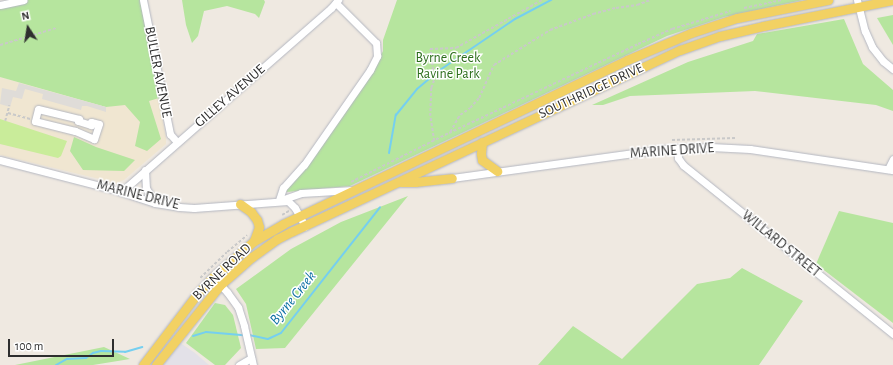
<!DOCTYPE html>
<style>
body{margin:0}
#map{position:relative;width:893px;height:365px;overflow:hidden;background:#efe9e1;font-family:"Alegreya Sans",sans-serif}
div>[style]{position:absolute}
.industrial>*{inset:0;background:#e3e1e8}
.education>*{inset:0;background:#f0e6d1}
.green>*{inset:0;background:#b6e59e}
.pitch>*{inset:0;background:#c9ec9a}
.plaza>*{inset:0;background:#dfdcd8}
.stream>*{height:2px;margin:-1px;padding:0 1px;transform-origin:1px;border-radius:1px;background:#75cff0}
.path>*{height:1.5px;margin-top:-0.75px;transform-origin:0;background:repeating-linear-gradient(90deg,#c9c9c9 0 3px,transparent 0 5px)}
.roads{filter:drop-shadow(0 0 1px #b4b7c1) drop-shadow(0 0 1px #b4b7c1)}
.minor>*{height:7px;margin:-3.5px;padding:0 3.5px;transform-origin:3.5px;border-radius:3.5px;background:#fff}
.major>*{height:9px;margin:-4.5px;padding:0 4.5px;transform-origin:4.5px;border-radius:4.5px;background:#f2d163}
span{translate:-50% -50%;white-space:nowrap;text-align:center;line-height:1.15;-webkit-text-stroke:3px #fff;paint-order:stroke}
.park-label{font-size:14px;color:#2c6e1b}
.street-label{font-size:14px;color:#2e2e2e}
.water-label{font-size:15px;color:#0d6fa3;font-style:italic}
.north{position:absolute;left:8px;top:8px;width:40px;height:40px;-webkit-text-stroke:3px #fff;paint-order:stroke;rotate:348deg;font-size:11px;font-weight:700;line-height:16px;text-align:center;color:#2e2e2e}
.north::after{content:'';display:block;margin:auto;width:14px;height:18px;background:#2e2e2e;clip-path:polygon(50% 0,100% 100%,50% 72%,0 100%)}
.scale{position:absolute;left:8px;top:339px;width:106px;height:18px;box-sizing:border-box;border:2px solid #2e2e2e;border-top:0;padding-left:5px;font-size:12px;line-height:14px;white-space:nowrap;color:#2e2e2e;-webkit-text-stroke:3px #fff;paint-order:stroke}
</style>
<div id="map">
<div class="industrial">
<div style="clip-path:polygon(179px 342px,195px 353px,209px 365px,161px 365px)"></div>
</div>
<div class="education">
<div style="clip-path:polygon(0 77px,106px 107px,159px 98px,166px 138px,166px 144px,124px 180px,116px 183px,0 155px)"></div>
</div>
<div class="green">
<div style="clip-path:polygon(23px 0,140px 0,159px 98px,149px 101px,161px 139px,147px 151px,135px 146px,140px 122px,125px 105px,106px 107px,0 77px,0 5px)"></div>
<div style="clip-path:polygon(182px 0,264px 0,265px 2px,259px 18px,255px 14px,227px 6px,204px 11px,198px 36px,192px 43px,186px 25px)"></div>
<div style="clip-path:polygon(397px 0,803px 0,724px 17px,667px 36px,350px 186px,287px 192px,286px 189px,373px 71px,383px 51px,383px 40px)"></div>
<div style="clip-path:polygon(893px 15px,893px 45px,877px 18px)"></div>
<div style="clip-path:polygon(844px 19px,863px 64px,893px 90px,893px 111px,876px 105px,755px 91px,630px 96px,603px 105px,592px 105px,688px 62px,753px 41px,757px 34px)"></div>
<div style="clip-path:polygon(74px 137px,96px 147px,135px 160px,124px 171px,83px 170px,70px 151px)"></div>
<div style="clip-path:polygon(408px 196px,285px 348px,256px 349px,246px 304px,236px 289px,291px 249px,341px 222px)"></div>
<div style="clip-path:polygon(839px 211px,893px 223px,893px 323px,816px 264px)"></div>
<div style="clip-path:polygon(742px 268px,803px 301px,759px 365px,538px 365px,573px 326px,622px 359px,697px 284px,730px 278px)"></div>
<div style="clip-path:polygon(215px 303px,225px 305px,233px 315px,241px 348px,225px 365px,215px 365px,186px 343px)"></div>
<div style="clip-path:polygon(104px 347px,130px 359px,93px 365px,15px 365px)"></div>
</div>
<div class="pitch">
<div style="clip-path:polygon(0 119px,67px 141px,61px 156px,58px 158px,0 144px)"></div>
</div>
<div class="plaza">
<div style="clip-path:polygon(19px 83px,106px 107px,106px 112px,87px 106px,82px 106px,81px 110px,42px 99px,43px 94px,25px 89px,22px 99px,13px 97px,10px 107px,0 104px,2px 88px,16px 91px)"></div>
</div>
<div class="stream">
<div style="left:389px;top:153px;width:39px;rotate:-80deg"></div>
<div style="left:396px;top:115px;width:33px;rotate:-51deg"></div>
<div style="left:417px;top:89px;width:26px;rotate:-40deg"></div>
<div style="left:437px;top:72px;width:94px;rotate:-34.2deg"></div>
<div style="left:515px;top:19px;width:41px;rotate:-27.8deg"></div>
<div style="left:249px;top:335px;width:19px;rotate:12deg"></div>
<div style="left:268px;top:339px;width:14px;rotate:-25deg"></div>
<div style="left:281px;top:333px;width:160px;rotate:-51.8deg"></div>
<div style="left:193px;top:336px;width:14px;rotate:-17deg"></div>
<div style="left:206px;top:332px;width:38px;rotate:5deg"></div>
<div style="left:56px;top:365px;width:13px;rotate:-29deg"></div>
<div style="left:67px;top:359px;width:19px;rotate:-3deg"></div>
<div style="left:86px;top:358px;width:9px;rotate:-36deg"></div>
<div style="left:93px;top:353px;width:8px;rotate:-14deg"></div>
<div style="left:101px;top:351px;width:24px;rotate:2deg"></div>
<div style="left:125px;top:352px;width:18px;rotate:-16deg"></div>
</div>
<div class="path">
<div style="left:744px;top:8px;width:38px;rotate:-12deg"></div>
<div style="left:0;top:45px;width:59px;rotate:-16.9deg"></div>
<div style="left:8px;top:113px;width:23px;rotate:15deg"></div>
<div style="left:5px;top:121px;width:16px;rotate:-75deg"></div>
<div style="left:450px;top:132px;width:20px;rotate:-60deg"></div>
<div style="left:460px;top:115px;width:12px;rotate:-35deg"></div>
<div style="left:470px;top:108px;width:13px;rotate:-48deg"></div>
<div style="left:479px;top:98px;width:36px;rotate:-66deg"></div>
<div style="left:494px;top:65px;width:66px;rotate:-32deg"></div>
<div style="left:550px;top:30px;width:46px;rotate:-20.4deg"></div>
<div style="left:593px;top:14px;width:24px;rotate:-15deg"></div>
<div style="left:616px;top:8px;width:21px;rotate:-8deg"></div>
<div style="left:637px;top:5px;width:14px;rotate:-21deg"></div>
<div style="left:672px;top:140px;width:63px;rotate:-1.8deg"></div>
<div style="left:434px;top:141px;width:25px;rotate:-99deg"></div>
<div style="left:430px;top:116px;width:28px;rotate:-88deg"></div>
<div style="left:431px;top:88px;width:9px;rotate:-69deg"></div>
<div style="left:434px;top:80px;width:31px;rotate:-97deg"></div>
<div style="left:430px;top:49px;width:26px;rotate:-2deg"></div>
<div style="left:456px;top:48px;width:98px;rotate:-29.2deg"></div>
<div style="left:351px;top:182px;width:110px;rotate:-26.6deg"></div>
<div style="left:449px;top:133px;width:209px;rotate:-25.2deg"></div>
<div style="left:638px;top:44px;width:37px;rotate:-24deg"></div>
<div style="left:672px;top:29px;width:61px;rotate:-17.2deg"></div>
<div style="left:282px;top:215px;width:8px;rotate:-30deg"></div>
<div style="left:200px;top:278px;width:37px;rotate:-44deg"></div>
<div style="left:227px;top:252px;width:26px;rotate:-40deg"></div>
</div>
<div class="roads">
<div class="minor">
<div style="left:143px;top:0;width:137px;rotate:78.6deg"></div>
<div style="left:170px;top:134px;width:11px;rotate:49deg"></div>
<div style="left:857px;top:0;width:32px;rotate:76deg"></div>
<div style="left:865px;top:31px;width:17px;rotate:66deg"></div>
<div style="left:872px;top:47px;width:18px;rotate:52deg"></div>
<div style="left:883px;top:61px;width:13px;rotate:39deg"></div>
<div style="left:0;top:5px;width:24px;rotate:-12deg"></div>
<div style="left:38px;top:109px;width:42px;rotate:13.7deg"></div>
<div style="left:79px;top:119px;width:2px;rotate:117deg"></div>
<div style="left:78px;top:121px;width:14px;rotate:17deg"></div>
<div style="left:91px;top:125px;width:3px;rotate:-90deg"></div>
<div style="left:91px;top:122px;width:8px;rotate:14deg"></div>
<div style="left:99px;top:124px;width:16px;rotate:108deg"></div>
<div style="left:94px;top:139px;width:21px;rotate:-157deg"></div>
<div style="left:75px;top:131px;width:41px;rotate:-166deg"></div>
<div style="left:35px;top:121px;width:12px;rotate:-76deg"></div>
<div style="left:677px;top:148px;width:10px;rotate:84deg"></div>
<div style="left:678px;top:158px;width:9px;rotate:54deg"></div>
<div style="left:683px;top:165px;width:270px;rotate:38.8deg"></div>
<div style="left:0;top:160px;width:116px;rotate:14.5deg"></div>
<div style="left:112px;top:189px;width:45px;rotate:18deg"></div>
<div style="left:155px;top:203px;width:24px;rotate:9deg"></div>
<div style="left:179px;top:207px;width:15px;rotate:4deg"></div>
<div style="left:194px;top:208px;width:94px;rotate:-4.3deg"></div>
<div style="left:288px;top:201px;width:10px;rotate:45deg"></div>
<div style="left:295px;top:208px;width:21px;rotate:61deg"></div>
<div style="left:888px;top:169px;width:11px;rotate:-63deg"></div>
<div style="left:145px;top:170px;width:18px;rotate:87deg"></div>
<div style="left:146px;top:188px;width:17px;rotate:59deg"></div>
<div style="left:452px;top:178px;width:213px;rotate:-7.8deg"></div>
<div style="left:663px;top:149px;width:48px;rotate:-2.4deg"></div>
<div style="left:711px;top:147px;width:39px;rotate:3deg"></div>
<div style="left:750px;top:149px;width:145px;rotate:8.4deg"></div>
<div style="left:121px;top:192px;width:279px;rotate:-41.2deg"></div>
<div style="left:331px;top:8px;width:11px;rotate:-49deg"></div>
<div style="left:279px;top:200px;width:13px;rotate:-72deg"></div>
<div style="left:283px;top:188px;width:31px;rotate:-48deg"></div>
<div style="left:304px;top:165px;width:116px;rotate:-55.2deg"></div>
<div style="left:370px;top:70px;width:16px;rotate:-63deg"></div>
<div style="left:377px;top:56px;width:13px;rotate:-94deg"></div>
<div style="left:376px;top:43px;width:57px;rotate:-135deg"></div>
<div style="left:281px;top:200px;width:21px;rotate:-19deg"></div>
<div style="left:301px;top:193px;width:52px;rotate:-3.3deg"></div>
<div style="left:213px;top:277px;width:21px;rotate:47deg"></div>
<div style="left:227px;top:292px;width:19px;rotate:54deg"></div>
<div style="left:238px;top:307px;width:20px;rotate:72deg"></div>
<div style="left:244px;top:326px;width:40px;rotate:77deg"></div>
<div style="left:239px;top:365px;width:14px;rotate:-30deg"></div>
</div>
<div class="major">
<div style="left:482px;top:142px;width:12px;rotate:95deg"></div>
<div style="left:481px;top:154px;width:6px;rotate:81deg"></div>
<div style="left:482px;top:160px;width:19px;rotate:36deg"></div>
<div style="left:401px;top:182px;width:14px"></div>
<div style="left:415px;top:182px;width:37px;rotate:-6deg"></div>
<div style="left:240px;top:204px;width:14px;rotate:36deg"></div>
<div style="left:251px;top:212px;width:10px;rotate:53deg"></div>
<div style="left:257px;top:220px;width:7px;rotate:74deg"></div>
<div style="left:259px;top:227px;width:15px;rotate:110deg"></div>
<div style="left:143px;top:365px;width:89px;rotate:-52.7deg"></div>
<div style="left:197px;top:294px;width:23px;rotate:-47deg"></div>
<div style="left:213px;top:277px;width:55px;rotate:-41.3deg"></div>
<div style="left:254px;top:241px;width:34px;rotate:-30deg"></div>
<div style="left:283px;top:224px;width:381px;rotate:-25.5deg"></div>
<div style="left:627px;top:60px;width:69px;rotate:-22.9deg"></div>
<div style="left:691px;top:33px;width:48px;rotate:-18.1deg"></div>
<div style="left:737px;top:18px;width:93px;rotate:-11.2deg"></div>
<div style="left:156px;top:365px;width:102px;rotate:-51.3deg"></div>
<div style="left:220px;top:285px;width:43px;rotate:-41.2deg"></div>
<div style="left:252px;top:257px;width:31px;rotate:-36deg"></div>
<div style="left:277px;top:239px;width:18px;rotate:-27deg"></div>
<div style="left:293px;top:231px;width:427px;rotate:-25.1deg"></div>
<div style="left:680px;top:50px;width:42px;rotate:-19.3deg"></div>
<div style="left:720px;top:36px;width:44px;rotate:-13.1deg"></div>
<div style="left:763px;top:26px;width:133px;rotate:-11.3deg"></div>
</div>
</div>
<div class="park-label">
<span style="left:448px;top:66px">Byrne Creek<br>Ravine Park</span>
</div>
<div class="street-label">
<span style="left:158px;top:72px;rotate:79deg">BULLER AVENUE</span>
<span style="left:591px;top:91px;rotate:-25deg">SOUTHRIDGE DRIVE</span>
<span style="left:230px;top:96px;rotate:-41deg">GILLEY AVENUE</span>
<span style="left:672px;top:151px;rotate:-4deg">MARINE DRIVE</span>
<span style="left:138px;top:195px;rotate:14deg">MARINE DRIVE</span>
<span style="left:781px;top:244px;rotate:39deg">WILLARD STREET</span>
<span style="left:222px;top:272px;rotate:-44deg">BYRNE ROAD</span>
</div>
<div class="water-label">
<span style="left:293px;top:298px;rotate:-51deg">Byrne Creek</span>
</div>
<div class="north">N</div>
<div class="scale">100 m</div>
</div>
